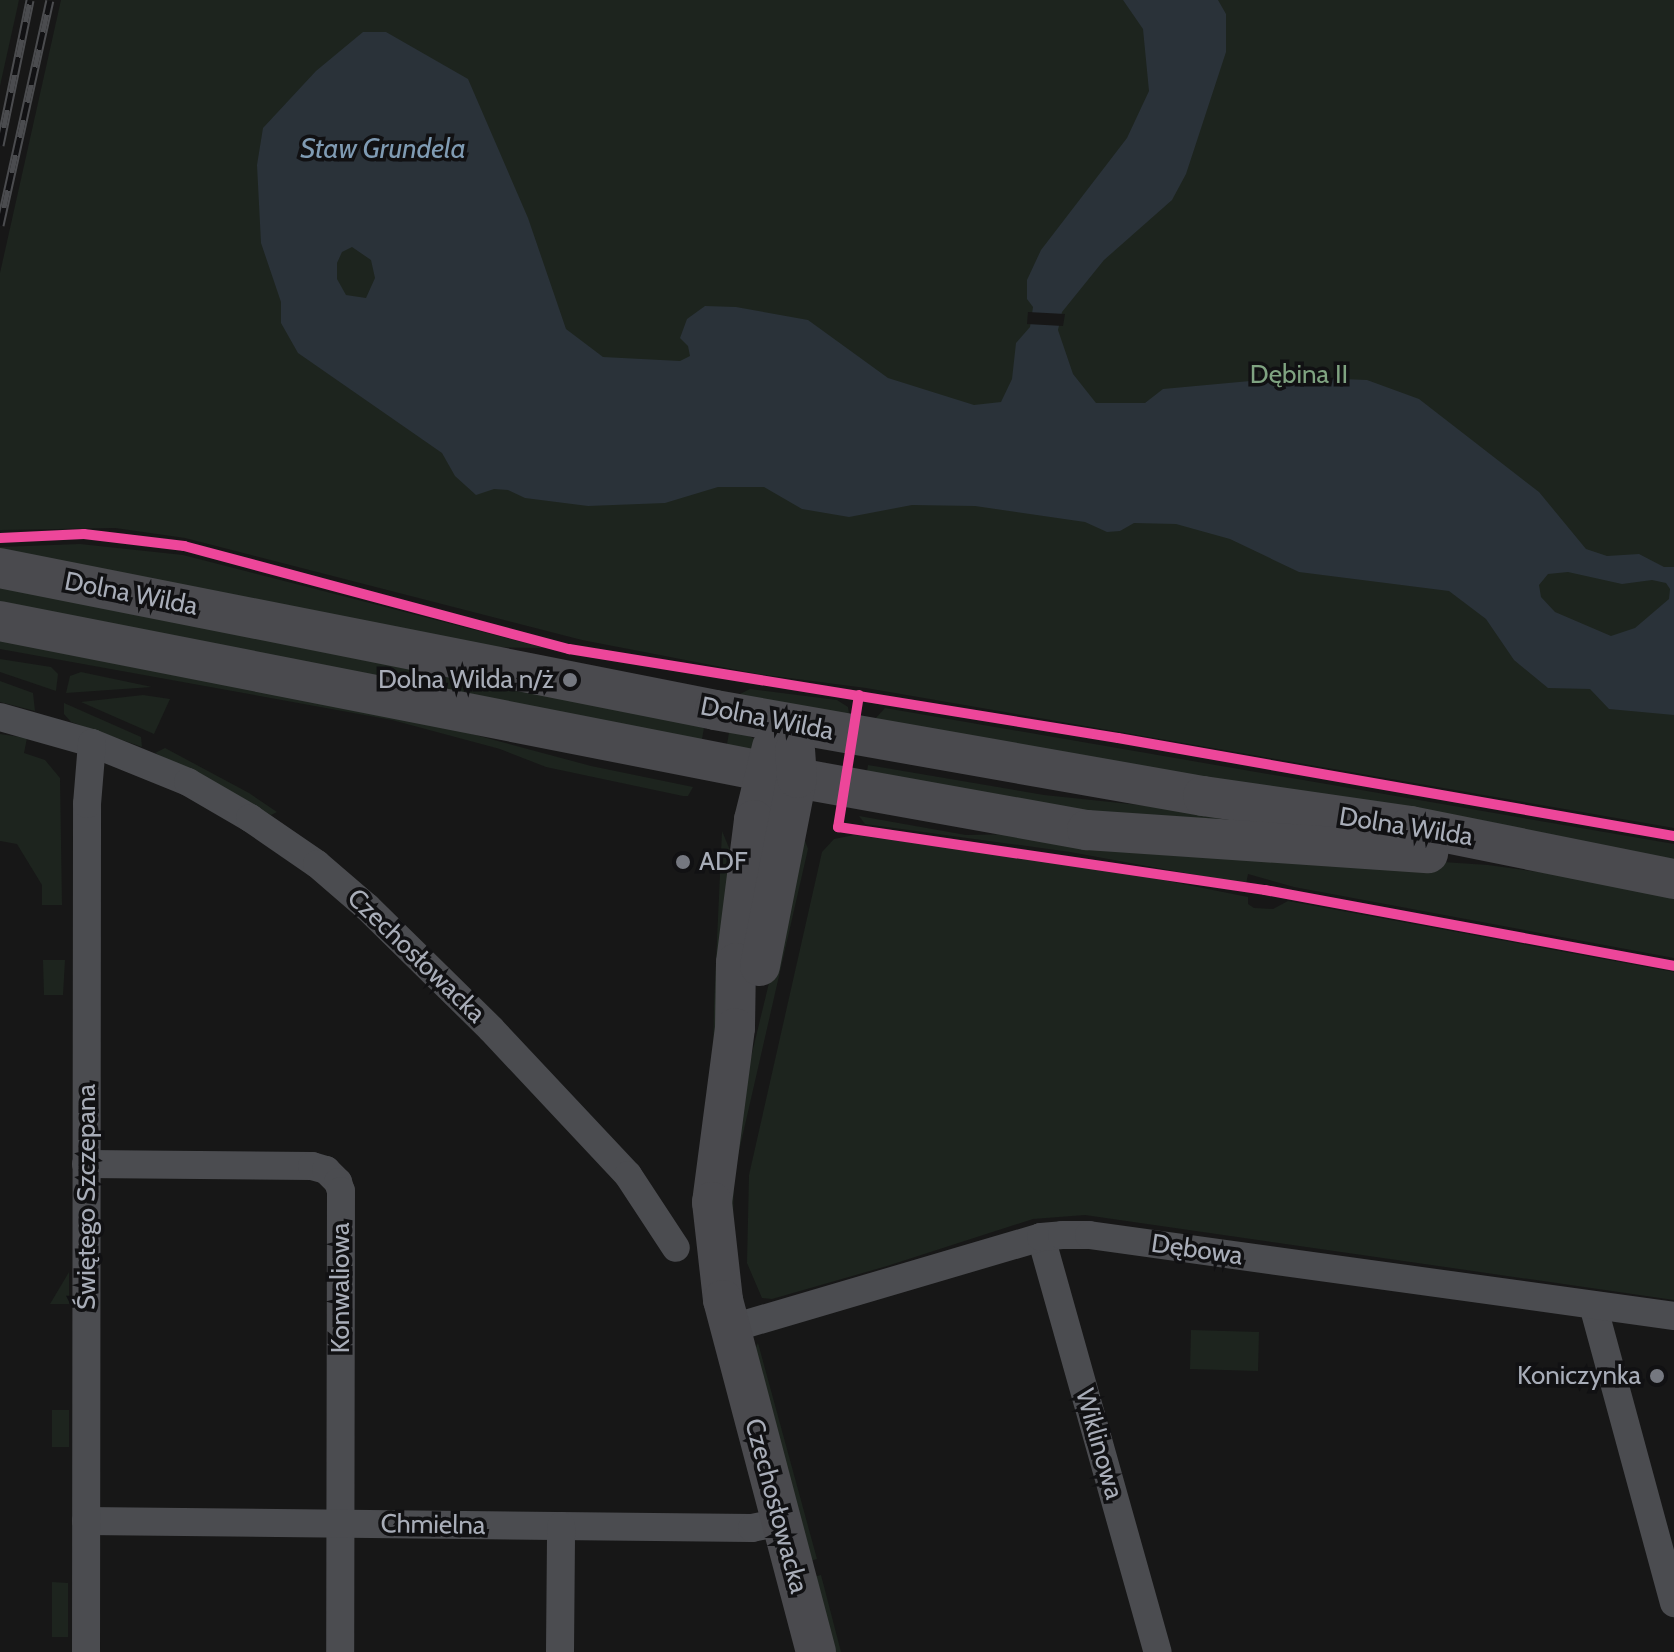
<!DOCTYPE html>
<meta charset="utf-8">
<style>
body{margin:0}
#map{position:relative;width:1674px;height:1652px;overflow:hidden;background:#171717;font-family:Cabin,sans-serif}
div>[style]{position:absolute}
.green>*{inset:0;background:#1d241e}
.water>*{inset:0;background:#2a3239}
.pier>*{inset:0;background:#171717}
.street>*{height:28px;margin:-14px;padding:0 14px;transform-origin:14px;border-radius:14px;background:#4b4c50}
.secondary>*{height:40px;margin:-20px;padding:0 20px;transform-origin:20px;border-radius:20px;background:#4a4a4e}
.rail>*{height:9px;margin-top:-4.5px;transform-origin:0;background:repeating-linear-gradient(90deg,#111113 0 18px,#4b4c4f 0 36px);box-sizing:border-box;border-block:2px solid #4b4c4f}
.cycleway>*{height:10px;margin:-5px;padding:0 5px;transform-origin:5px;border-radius:5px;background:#ed469a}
.dots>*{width:22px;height:22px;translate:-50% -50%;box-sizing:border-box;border:4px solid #111113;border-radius:50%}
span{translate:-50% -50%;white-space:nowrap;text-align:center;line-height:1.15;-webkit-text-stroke:7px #111113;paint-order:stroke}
.park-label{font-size:26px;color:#7fa381}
.street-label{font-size:26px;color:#a8adb8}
.poi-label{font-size:26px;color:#a8adb8}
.right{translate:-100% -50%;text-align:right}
.left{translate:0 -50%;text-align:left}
.water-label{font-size:28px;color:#7f9bb3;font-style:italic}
</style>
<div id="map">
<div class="green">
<div style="clip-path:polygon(0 0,19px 0,0 86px)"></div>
<div style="clip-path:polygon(61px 0,1674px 0,1674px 828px,866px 688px,758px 674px,582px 640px,185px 538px,115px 528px,0 530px,0 273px)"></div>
<div style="clip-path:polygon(80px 544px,183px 555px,545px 648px,475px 647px,0 553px,0 547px)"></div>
<div style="clip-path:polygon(0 583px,705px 722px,701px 745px,0 606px)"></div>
<div style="clip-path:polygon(0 635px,446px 727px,591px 766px,693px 787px,688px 796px,683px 796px,546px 767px,500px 749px,392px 720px,0 649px)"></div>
<div style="clip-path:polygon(0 659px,51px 667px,58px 674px,56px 691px,0 672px)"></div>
<div style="clip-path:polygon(81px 672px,152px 687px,66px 693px,70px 676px)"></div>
<div style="clip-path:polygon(0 681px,33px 693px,35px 711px,0 702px)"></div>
<div style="clip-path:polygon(750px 689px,837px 700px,848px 707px,850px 720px,738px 695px)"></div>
<div style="clip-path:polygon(143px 695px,170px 699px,154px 734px,81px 702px)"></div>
<div style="clip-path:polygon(64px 703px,141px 737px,142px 747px,71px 722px,64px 714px)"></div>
<div style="clip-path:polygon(885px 708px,1674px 844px,1674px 864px,875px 719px)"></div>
<div style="clip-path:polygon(730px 727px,759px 741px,761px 751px,726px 750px)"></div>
<div style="clip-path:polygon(0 734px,27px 738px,24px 753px,45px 760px,60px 778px,62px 905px,42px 905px,42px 885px,17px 844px,0 841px)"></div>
<div style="clip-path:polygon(165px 748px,249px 793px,277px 812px,271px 815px,155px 753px)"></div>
<div style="clip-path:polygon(868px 765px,1044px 795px,1225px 814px,1230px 820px,1066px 810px,866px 777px)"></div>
<div style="clip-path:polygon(859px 816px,966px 835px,1022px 834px,1488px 865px,1604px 881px,1674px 893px,1674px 958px,1294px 887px,1248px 874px,1246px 884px,1070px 852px,865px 824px)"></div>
<div style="clip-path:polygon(722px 831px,737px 867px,713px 1065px,714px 1005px)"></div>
<div style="clip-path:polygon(854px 835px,1102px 868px,1248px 897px,1248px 904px,1254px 908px,1273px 909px,1288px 901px,1674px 972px,1674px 1300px,1085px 1215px,1033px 1219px,887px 1266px,772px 1299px,762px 1298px,747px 1263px,749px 1175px,822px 852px,834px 839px)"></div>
<div style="clip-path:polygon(804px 838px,808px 849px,734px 1173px,733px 1225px,727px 1204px,738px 1111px)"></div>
<div style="clip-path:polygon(43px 960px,65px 960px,63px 995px,44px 995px)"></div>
<div style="clip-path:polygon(69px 1272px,69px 1304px,50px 1304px)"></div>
<div style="clip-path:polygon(1191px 1330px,1259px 1332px,1258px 1371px,1190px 1369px)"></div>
<div style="clip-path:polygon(758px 1343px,817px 1559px,806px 1562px,754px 1351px)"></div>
<div style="clip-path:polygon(52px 1410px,69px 1410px,69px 1447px,52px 1447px)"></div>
<div style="clip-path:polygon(821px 1575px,841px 1652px,830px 1652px,810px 1578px)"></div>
<div style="clip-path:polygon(52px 1582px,68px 1583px,68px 1637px,52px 1637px)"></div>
</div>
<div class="water">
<div style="clip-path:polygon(evenodd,1123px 0,1218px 0,1226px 14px,1226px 52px,1186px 174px,1172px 200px,1104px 260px,1062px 312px,1058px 330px,1073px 374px,1096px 403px,1145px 403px,1163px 389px,1293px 377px,1367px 380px,1419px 399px,1539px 492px,1586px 549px,1607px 556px,1639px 554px,1664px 567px,1674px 567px,1674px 715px,1609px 709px,1590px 689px,1548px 688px,1514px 660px,1486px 619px,1449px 591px,1299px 572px,1230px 539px,1176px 524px,1134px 523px,1120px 531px,1107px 532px,1085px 522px,975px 506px,912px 505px,849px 517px,802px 509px,764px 487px,718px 487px,665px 503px,588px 506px,525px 498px,508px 490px,494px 489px,476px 495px,455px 476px,442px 453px,298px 353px,281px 323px,281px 302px,261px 243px,257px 165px,263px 128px,316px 71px,363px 32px,386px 32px,468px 79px,528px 218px,566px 329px,603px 357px,680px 361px,690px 356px,688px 346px,680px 338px,687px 319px,705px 306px,736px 307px,808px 320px,888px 378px,974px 405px,1001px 402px,1012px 379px,1016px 343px,1030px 327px,1033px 307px,1027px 299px,1027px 280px,1041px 250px,1127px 138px,1149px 91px,1143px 29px,1123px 0,352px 247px,371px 260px,375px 278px,366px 298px,346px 295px,337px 279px,337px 263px,342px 252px,352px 247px,1123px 0,1568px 572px,1622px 584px,1652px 580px,1666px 583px,1670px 589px,1669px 599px,1635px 628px,1611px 636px,1555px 612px,1541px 597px,1539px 585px,1548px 574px,1568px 572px)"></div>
</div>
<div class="pier">
<div style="clip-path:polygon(1028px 312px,1065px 314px,1063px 326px,1027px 324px)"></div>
</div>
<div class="street">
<div style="left:0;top:717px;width:96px;rotate:15.8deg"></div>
<div style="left:92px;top:743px;width:104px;rotate:22.1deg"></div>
<div style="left:188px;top:782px;width:72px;rotate:30.1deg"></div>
<div style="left:250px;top:818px;width:81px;rotate:34.5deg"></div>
<div style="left:317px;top:864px;width:66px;rotate:40.7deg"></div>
<div style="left:367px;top:907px;width:174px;rotate:44.5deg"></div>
<div style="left:491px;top:1029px;width:200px;rotate:46.8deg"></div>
<div style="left:628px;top:1175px;width:87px;rotate:56.7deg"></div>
<div style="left:86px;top:1164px;width:226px;rotate:0.5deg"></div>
<div style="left:312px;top:1166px;width:15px;rotate:16deg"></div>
<div style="left:326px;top:1170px;width:17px;rotate:45deg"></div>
<div style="left:338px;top:1182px;width:9px;rotate:72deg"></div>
<div style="left:341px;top:1191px;width:461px;rotate:90.1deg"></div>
<div style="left:1041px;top:1237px;width:431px;rotate:74.3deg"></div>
<div style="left:1593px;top:1305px;width:309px;rotate:74.8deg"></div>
<div style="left:729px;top:1329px;width:325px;rotate:-16.4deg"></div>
<div style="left:1041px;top:1237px;width:21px;rotate:-5deg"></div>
<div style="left:1062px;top:1235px;width:27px"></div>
<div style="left:1089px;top:1235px;width:591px;rotate:7.88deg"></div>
<div style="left:86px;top:1521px;width:666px;rotate:0.6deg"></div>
<div style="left:752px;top:1528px;width:29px;rotate:-12deg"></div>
<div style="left:86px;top:1652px;width:848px;rotate:-89.93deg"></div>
<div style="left:87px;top:804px;width:61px;rotate:-85.3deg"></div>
<div style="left:560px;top:1652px;width:126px;rotate:-89.5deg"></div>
</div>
<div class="secondary">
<div style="left:0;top:568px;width:729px;rotate:11.23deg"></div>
<div style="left:715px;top:710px;width:496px;rotate:10deg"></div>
<div style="left:1203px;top:796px;width:210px;rotate:8.2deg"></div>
<div style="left:1411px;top:826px;width:268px;rotate:11.4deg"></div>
<div style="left:0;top:621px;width:812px;rotate:11.14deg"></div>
<div style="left:797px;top:778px;width:295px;rotate:10.2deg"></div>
<div style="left:1087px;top:830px;width:342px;rotate:3.9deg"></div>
<div style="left:772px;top:747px;width:75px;rotate:103.9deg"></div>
<div style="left:754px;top:820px;width:144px;rotate:97.2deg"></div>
<div style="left:736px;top:963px;width:65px;rotate:90.9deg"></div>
<div style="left:735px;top:1028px;width:176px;rotate:97.5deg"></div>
<div style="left:712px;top:1202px;width:99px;rotate:83.6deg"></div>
<div style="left:723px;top:1300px;width:364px;rotate:75.2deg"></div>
<div style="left:760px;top:966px;width:192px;rotate:-78.9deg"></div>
<div style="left:797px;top:778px;width:28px;rotate:-94deg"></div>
</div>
<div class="rail">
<div style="left:0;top:145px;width:148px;rotate:-78.3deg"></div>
<div style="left:0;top:225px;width:230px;rotate:-77.5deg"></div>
</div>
<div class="cycleway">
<div style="left:0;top:538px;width:84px;rotate:-2.7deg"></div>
<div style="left:84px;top:534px;width:101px;rotate:6.8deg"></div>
<div style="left:184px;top:546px;width:399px;rotate:15deg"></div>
<div style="left:569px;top:649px;width:556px;rotate:9.21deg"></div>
<div style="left:1118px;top:738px;width:565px;rotate:10deg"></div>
<div style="left:859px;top:695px;width:134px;rotate:99deg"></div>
<div style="left:838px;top:827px;width:432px;rotate:8.4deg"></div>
<div style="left:1265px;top:890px;width:416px;rotate:10.5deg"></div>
</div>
<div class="dots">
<div style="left:570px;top:680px;background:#757880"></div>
<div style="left:683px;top:862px;background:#757880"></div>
<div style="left:1657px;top:1376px;background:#757880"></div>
</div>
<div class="park-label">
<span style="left:1299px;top:375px">Dębina II</span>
</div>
<div class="street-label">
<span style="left:131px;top:594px;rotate:11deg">Dolna Wilda</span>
<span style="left:767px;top:719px;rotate:11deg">Dolna Wilda</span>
<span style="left:1406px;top:827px;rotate:9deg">Dolna Wilda</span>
<span style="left:416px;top:956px;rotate:44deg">Czechosłowacka</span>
<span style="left:87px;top:1197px;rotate:-90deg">Świętego Szczepana</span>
<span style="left:1197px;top:1250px;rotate:8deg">Dębowa</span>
<span style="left:341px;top:1288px;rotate:-90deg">Konwaliowa</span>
<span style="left:1099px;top:1444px;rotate:74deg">Wiklinowa</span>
<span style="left:776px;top:1506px;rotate:75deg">Czechosłowacka</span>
<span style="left:433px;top:1525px;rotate:1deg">Chmielna</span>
</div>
<div class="poi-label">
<span class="right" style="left:554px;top:680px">Dolna Wilda n/ż</span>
<span class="left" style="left:699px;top:862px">ADF</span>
<span class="right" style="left:1641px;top:1376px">Koniczynka</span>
</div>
<div class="water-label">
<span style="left:383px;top:148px">Staw Grundela</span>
</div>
</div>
